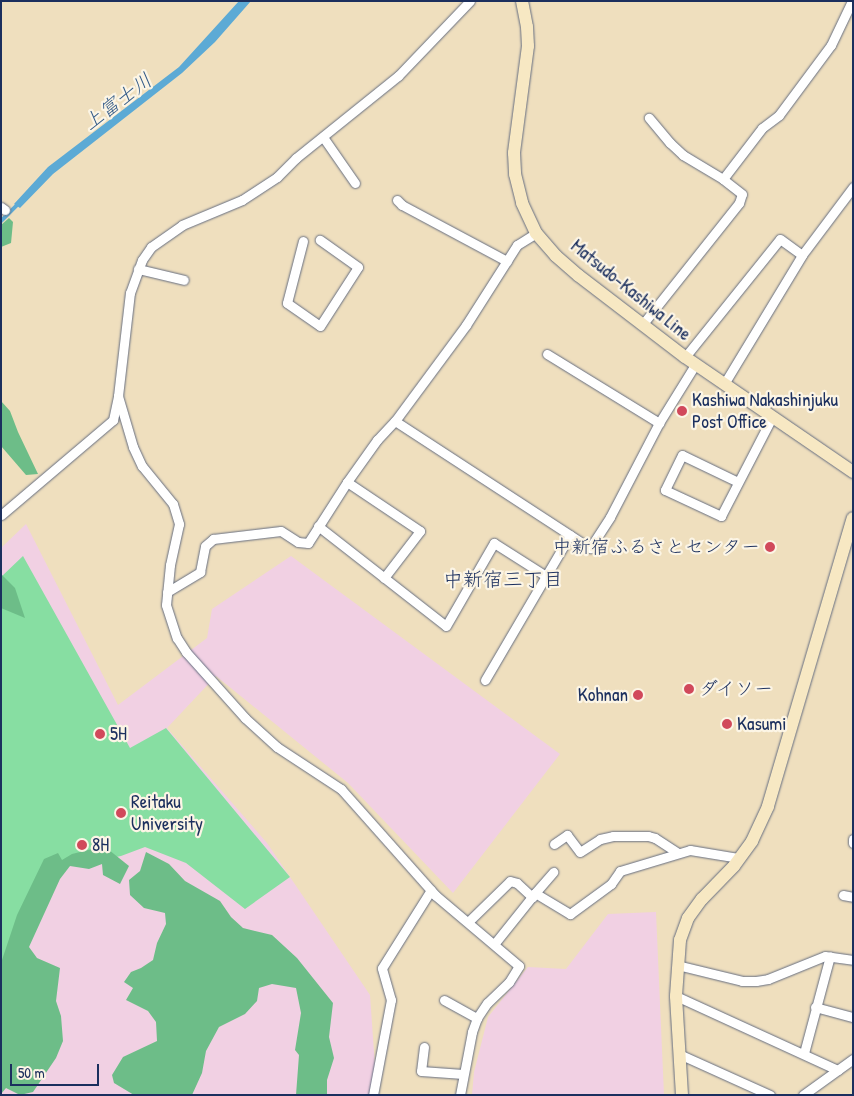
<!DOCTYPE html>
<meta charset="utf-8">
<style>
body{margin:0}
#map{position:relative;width:854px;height:1096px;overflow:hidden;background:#efdfbe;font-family:"Patrick Hand","Klee One",sans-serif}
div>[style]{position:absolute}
.built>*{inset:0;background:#f1d0e3}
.green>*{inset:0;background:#87dea2}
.forest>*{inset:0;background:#6dbd88}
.water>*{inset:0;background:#5caad5}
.stream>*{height:4px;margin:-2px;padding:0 2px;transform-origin:2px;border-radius:2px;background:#5caad5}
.roads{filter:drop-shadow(0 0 1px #656d80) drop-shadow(0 0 1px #656d80)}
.street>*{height:9px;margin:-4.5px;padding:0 4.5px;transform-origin:4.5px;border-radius:4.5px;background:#fff}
.secondary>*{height:12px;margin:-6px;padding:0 6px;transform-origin:6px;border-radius:6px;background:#f7e8c3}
.dots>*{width:14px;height:14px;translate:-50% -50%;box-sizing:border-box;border:2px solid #fcf5e5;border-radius:50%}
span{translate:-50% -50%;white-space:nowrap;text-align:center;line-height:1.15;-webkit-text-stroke:4.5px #fcf5e5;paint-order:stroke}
.street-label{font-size:19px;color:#1b2f5e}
.poi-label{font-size:19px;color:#1b2f5e}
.left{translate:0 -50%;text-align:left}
.right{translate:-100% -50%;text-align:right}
.water-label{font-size:20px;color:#325a88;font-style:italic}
.neighbourhood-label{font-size:20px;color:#1b2f5e}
.frame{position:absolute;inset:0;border:2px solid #1b2f5e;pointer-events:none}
.scale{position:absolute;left:10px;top:1064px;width:89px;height:22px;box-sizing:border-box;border:2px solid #1b2f5e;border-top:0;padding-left:6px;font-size:15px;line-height:18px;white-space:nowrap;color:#1b2f5e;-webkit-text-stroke:4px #fcf5e5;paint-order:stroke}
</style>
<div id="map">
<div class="built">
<div style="clip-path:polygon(26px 524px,118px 705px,207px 638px,212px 609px,291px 556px,560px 754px,453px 893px,348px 783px,216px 676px,167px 728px,267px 843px,370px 995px,377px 1095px,1px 1095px,1px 548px)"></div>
<div style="clip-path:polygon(656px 912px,664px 1095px,472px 1095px,474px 1072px,488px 1017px,528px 967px,566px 969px,608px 914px)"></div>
</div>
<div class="green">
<div style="clip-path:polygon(23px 556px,130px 748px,166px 728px,290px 877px,245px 909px,186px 863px,145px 847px,121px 856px,50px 870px,1px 1037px,1px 577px)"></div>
</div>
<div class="forest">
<div style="clip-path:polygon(9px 218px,13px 222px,11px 243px,1px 247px,1px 225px)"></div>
<div style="clip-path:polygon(1px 401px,10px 411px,18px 432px,38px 474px,26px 475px,1px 446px)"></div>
<div style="clip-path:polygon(1px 574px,15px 588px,25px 618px,1px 608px)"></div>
<div style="clip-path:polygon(104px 846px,129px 866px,120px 884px,103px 875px,102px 864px,89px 869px,70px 866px,60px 879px,29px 947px,37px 958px,60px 968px,56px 1001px,61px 1016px,63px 1041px,56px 1058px,33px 1092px,20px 1095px,6px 1088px,1px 1094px,1px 963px,17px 915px,44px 859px,58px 853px,62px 860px,72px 854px)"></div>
<div style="clip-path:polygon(146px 852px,169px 864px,185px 881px,220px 901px,231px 917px,243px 928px,272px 935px,297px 958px,333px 1003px,329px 1037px,334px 1058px,327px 1080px,327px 1095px,296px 1095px,299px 1055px,295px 1050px,301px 1013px,296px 988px,272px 984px,259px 988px,257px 1001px,245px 1014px,219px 1027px,206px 1051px,202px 1073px,192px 1095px,134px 1095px,114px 1083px,112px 1075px,123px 1057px,157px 1041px,156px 1022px,148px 1011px,126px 1000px,133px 988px,124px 982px,131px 972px,141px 968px,153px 960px,157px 943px,166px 924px,165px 913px,144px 908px,130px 895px,129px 880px,140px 871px)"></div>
</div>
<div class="water">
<div style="clip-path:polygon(239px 1px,251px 1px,215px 42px,182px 73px,53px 174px,20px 208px,14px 204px,48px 167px,179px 67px)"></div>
</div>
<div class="stream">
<div style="left:1px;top:221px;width:25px;rotate:-45deg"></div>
</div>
<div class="roads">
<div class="street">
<div style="left:323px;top:137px;width:56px;rotate:55.2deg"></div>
<div style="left:723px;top:179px;width:64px;rotate:-52.6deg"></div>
<div style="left:762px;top:128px;width:21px;rotate:-37deg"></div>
<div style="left:779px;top:115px;width:87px;rotate:-53.4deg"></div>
<div style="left:831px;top:45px;width:49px;rotate:-64.5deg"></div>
<div style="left:397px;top:200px;width:7px;rotate:45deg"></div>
<div style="left:402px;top:205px;width:119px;rotate:28.1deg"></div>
<div style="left:1px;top:207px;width:5px;rotate:37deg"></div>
<div style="left:303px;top:241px;width:64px;rotate:104.5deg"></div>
<div style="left:287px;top:303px;width:40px;rotate:34.9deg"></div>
<div style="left:320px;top:326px;width:70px;rotate:-57.2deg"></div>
<div style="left:358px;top:267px;width:47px;rotate:-144.6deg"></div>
<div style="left:138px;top:269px;width:47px;rotate:13.4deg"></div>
<div style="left:642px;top:325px;width:156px;rotate:-51.5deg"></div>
<div style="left:739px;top:203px;width:9px;rotate:-72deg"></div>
<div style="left:742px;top:194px;width:24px;rotate:-142deg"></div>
<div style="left:723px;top:179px;width:47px;rotate:-149deg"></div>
<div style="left:683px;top:155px;width:18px;rotate:-137deg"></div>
<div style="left:670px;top:143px;width:33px;rotate:-130deg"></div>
<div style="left:547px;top:354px;width:132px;rotate:31.6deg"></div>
<div style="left:659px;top:423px;width:68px;rotate:-58.2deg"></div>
<div style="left:685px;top:357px;width:151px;rotate:-51.2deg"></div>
<div style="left:780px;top:239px;width:27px;rotate:36deg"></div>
<div style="left:724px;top:384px;width:151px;rotate:-58.8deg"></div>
<div style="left:802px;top:255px;width:85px;rotate:-53.1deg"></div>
<div style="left:118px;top:396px;width:53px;rotate:73.6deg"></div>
<div style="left:133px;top:447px;width:21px;rotate:65deg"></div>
<div style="left:142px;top:466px;width:49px;rotate:50.8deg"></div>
<div style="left:173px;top:504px;width:21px;rotate:73deg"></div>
<div style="left:179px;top:524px;width:42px;rotate:102.4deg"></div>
<div style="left:170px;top:565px;width:40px;rotate:95.7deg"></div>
<div style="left:166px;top:605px;width:35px;rotate:72deg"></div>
<div style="left:177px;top:638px;width:17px;rotate:57deg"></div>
<div style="left:186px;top:652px;width:89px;rotate:48.2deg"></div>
<div style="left:245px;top:718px;width:43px;rotate:42.2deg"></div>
<div style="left:277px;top:747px;width:77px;rotate:33.3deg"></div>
<div style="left:341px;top:789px;width:142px;rotate:48.4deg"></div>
<div style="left:435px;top:895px;width:110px;rotate:40.2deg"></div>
<div style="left:519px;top:966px;width:19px;rotate:122deg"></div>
<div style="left:509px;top:982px;width:30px;rotate:136deg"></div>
<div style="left:487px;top:1003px;width:18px;rotate:124deg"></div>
<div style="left:477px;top:1018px;width:15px;rotate:110deg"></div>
<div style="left:472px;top:1032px;width:64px;rotate:100.8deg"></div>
<div style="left:395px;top:421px;width:233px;rotate:33.1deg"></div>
<div style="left:590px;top:548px;width:37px;rotate:-57deg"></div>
<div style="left:610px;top:517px;width:106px;rotate:-62.5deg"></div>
<div style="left:347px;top:482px;width:88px;rotate:33.9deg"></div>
<div style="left:420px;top:531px;width:59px;rotate:127.5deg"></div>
<div style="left:738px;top:482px;width:62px;rotate:-154.3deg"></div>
<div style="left:682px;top:455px;width:39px;rotate:116deg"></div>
<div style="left:665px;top:490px;width:62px;rotate:24.9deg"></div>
<div style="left:721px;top:516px;width:111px;rotate:-62.7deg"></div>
<div style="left:1px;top:515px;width:147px;rotate:-40.3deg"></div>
<div style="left:113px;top:420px;width:25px;rotate:-78deg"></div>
<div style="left:118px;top:396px;width:104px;rotate:-83.4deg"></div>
<div style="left:130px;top:293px;width:35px;rotate:-70deg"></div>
<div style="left:142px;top:260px;width:16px;rotate:-55deg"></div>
<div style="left:151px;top:247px;width:38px;rotate:-35deg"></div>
<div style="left:182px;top:225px;width:65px;rotate:-22.6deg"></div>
<div style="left:242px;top:200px;width:42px;rotate:-33.3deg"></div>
<div style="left:277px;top:177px;width:27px;rotate:-45deg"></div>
<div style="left:296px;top:158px;width:131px;rotate:-38.8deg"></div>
<div style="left:398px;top:76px;width:104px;rotate:-46.2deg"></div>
<div style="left:318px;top:526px;width:162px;rotate:38deg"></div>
<div style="left:446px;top:626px;width:96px;rotate:-60deg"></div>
<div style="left:494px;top:543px;width:62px;rotate:32.4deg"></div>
<div style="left:167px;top:592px;width:39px;rotate:-31deg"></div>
<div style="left:200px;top:572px;width:26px;rotate:-79deg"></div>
<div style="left:205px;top:546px;width:11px;rotate:-41deg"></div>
<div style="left:213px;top:539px;width:68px;rotate:-6.7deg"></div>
<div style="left:281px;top:531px;width:20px;rotate:33deg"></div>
<div style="left:298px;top:542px;width:10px;rotate:6deg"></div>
<div style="left:308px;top:543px;width:72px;rotate:-57.4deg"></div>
<div style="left:347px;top:482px;width:52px;rotate:-54.5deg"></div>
<div style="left:377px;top:440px;width:26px;rotate:-47deg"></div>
<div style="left:395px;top:421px;width:119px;rotate:-53.5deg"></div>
<div style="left:466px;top:325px;width:95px;rotate:-57.5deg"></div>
<div style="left:517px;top:245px;width:22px;rotate:-32deg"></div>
<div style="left:485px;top:680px;width:168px;rotate:-59.6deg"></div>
<div style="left:853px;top:839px;width:4px;rotate:90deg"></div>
<div style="left:554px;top:844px;width:16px;rotate:-35deg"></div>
<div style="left:567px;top:835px;width:21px;rotate:53deg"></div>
<div style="left:580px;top:852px;width:24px;rotate:-33deg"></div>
<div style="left:600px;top:839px;width:13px;rotate:-13deg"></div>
<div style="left:613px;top:836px;width:35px"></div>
<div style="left:648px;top:836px;width:7px;rotate:16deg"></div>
<div style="left:655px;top:838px;width:27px;rotate:33deg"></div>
<div style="left:535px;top:893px;width:28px;rotate:-49deg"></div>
<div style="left:843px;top:895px;width:10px;rotate:11deg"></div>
<div style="left:469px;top:921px;width:57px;rotate:-44.3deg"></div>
<div style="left:510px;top:881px;width:7px;rotate:16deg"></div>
<div style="left:517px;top:883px;width:21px;rotate:43deg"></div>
<div style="left:495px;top:943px;width:64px;rotate:-51.3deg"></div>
<div style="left:535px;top:893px;width:41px;rotate:31deg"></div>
<div style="left:570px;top:914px;width:51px;rotate:-36.2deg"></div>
<div style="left:611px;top:884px;width:16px;rotate:-55deg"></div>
<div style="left:620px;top:871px;width:73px;rotate:-16.7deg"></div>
<div style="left:690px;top:850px;width:50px;rotate:9.3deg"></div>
<div style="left:677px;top:965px;width:67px;rotate:13.8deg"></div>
<div style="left:742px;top:981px;width:14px"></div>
<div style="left:756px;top:981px;width:12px;rotate:-9deg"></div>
<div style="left:768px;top:979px;width:61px;rotate:-22deg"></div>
<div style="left:825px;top:956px;width:28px;rotate:8deg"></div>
<div style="left:676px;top:996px;width:178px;rotate:24.6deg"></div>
<div style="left:444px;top:1000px;width:38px;rotate:29deg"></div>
<div style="left:815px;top:1007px;width:39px;rotate:15deg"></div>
<div style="left:424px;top:1047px;width:24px;rotate:97deg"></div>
<div style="left:421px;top:1071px;width:42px;rotate:4.1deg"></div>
<div style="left:804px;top:1053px;width:100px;rotate:-75deg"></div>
<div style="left:679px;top:1054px;width:100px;rotate:24.3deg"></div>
<div style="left:373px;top:1095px;width:97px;rotate:-79.3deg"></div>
<div style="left:391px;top:1000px;width:33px;rotate:-106deg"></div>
<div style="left:382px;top:968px;width:92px;rotate:-57.9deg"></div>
<div style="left:803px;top:1095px;width:62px;rotate:-35.8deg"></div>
</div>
<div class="secondary">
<div style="left:522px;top:1px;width:26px;rotate:79deg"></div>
<div style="left:527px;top:27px;width:19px;rotate:87deg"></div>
<div style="left:528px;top:46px;width:108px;rotate:97.5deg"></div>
<div style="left:514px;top:153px;width:21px;rotate:87deg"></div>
<div style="left:515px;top:174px;width:30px;rotate:76deg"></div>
<div style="left:522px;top:203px;width:33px;rotate:65deg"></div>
<div style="left:536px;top:233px;width:30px;rotate:49deg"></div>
<div style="left:556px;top:256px;width:30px;rotate:41deg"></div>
<div style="left:579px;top:276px;width:133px;rotate:37.4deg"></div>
<div style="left:685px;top:357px;width:204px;rotate:34.4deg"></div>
<div style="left:682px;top:1095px;width:99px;rotate:-93.5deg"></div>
<div style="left:676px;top:996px;width:56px;rotate:-85.9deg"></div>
<div style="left:680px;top:940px;width:23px;rotate:-70deg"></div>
<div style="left:688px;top:918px;width:24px;rotate:-54deg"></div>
<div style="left:702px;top:899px;width:46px;rotate:-45.9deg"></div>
<div style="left:734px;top:866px;width:31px;rotate:-54deg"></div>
<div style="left:752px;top:841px;width:38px;rotate:-65deg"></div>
<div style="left:768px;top:806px;width:300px;rotate:-73.6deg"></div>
</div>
</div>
<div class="dots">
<div style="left:682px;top:411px;background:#d1495b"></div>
<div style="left:770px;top:547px;background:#d1495b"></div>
<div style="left:689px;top:689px;background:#d1495b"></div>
<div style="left:638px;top:695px;background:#d1495b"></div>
<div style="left:727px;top:724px;background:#d1495b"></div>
<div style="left:100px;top:734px;background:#d1495b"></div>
<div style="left:121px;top:813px;background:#d1495b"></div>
<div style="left:82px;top:845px;background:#d1495b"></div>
</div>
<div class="street-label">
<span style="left:631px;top:290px;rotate:39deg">Matsudo-Kashiwa Line</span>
</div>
<div class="poi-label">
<span class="left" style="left:692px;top:411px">Kashiwa Nakashinjuku<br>Post Office</span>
<span class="right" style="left:760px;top:547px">中新宿ふるさとセンター</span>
<span class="left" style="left:699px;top:689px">ダイソー</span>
<span class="right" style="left:628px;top:695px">Kohnan</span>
<span class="left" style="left:737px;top:724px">Kasumi</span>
<span class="left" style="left:110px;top:734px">5H</span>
<span class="left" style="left:131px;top:813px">Reitaku<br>University</span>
<span class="left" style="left:92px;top:845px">8H</span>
</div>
<div class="water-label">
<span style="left:117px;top:101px;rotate:-37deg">上富士川</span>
</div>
<div class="neighbourhood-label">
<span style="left:503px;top:578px">中新宿三丁目</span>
</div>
<div class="frame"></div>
<div class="scale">50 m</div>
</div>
